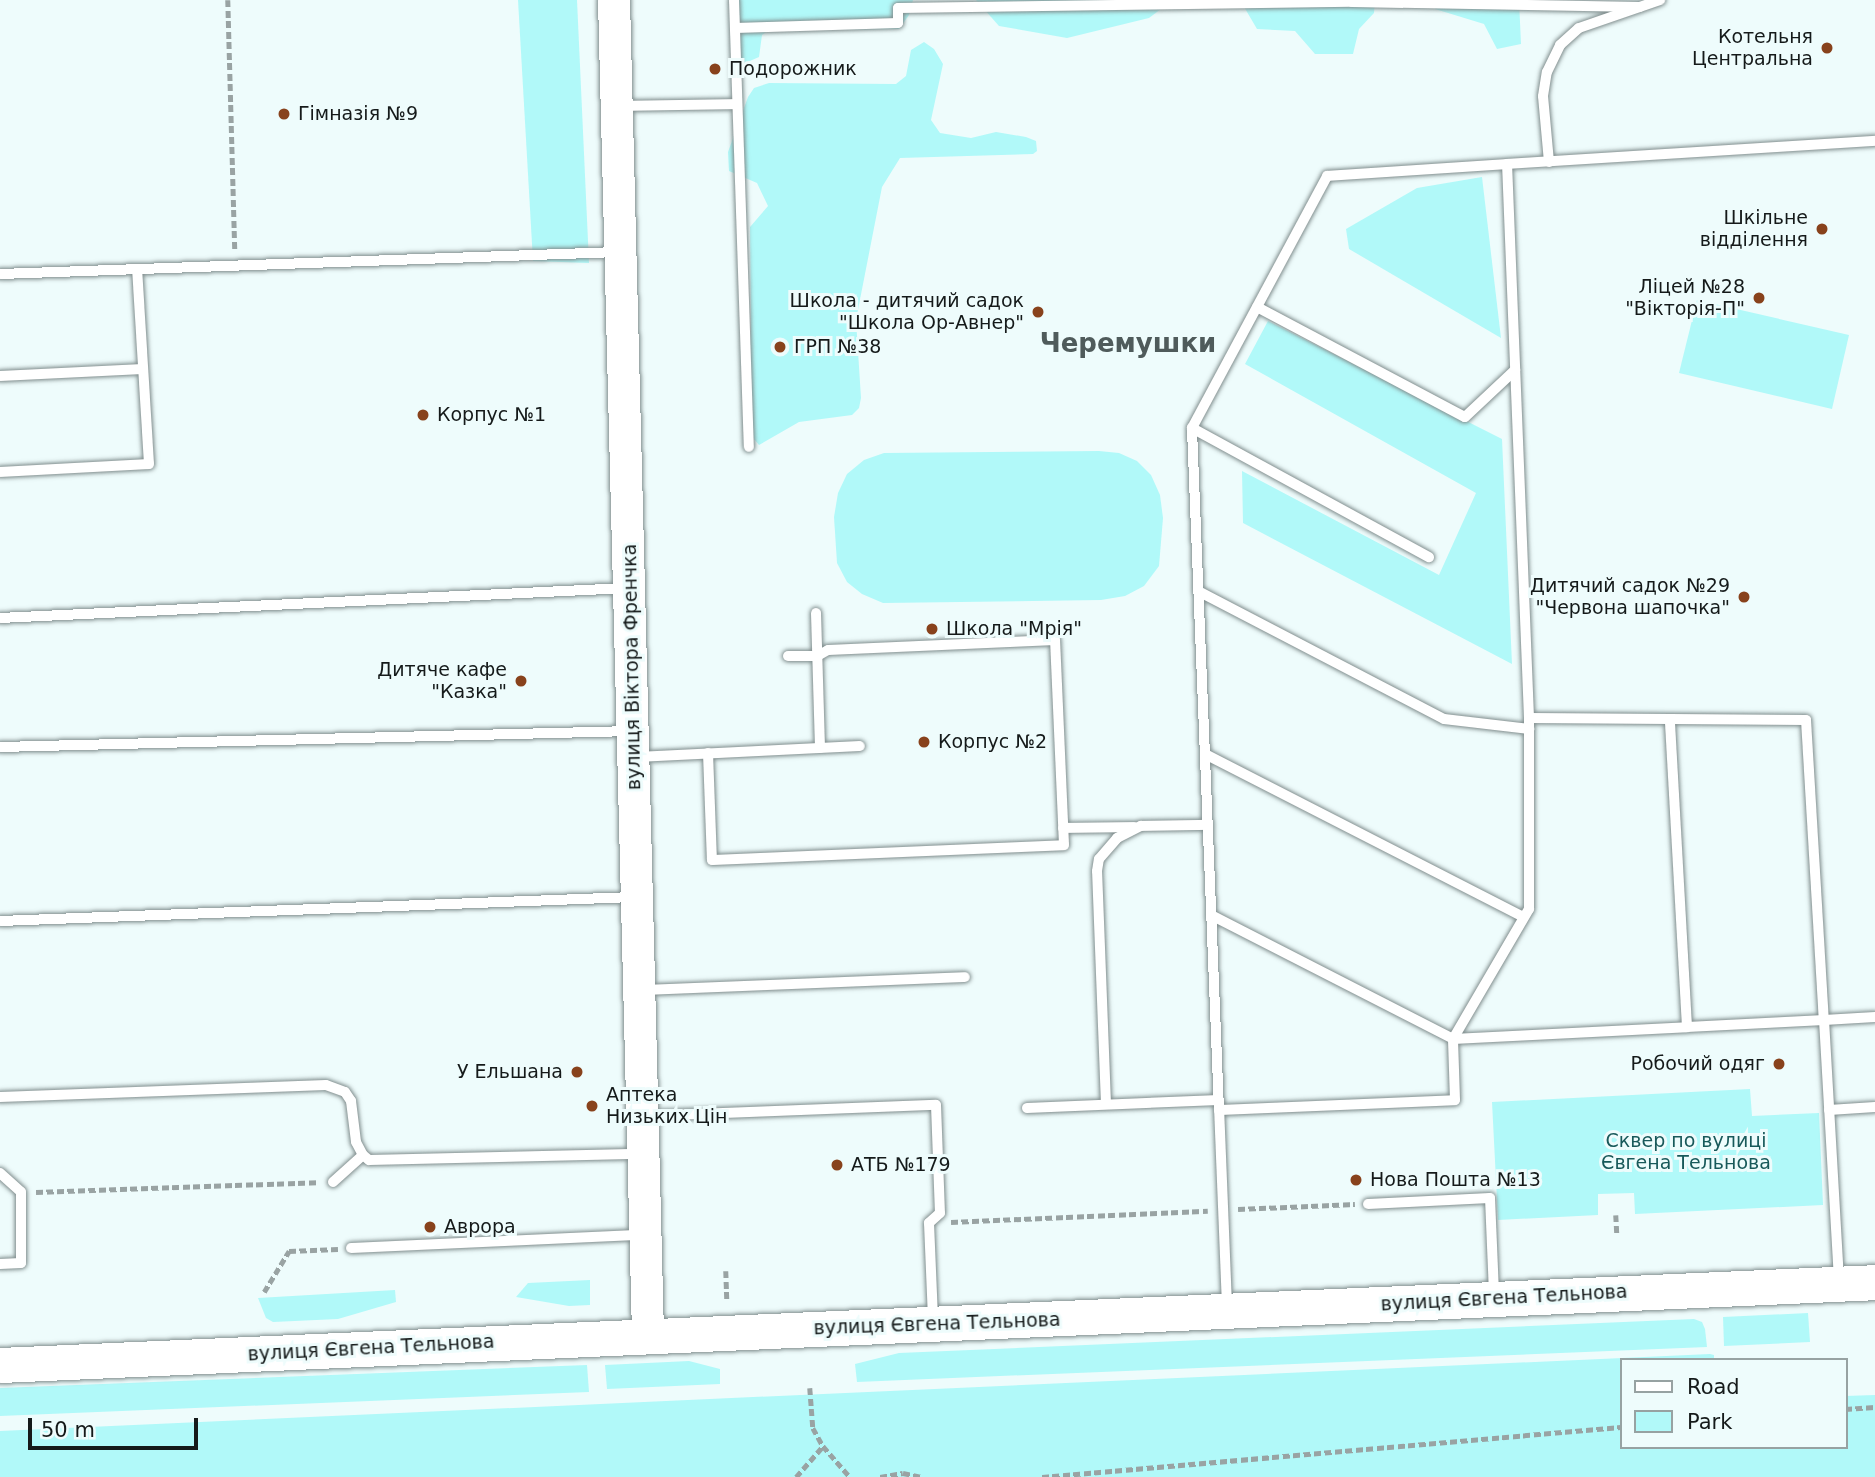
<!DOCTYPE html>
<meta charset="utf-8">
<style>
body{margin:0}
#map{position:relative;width:1875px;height:1477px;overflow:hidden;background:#eefcfc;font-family:"DejaVu Sans",sans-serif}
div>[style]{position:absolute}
.green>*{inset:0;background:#b1f9f9}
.path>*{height:4.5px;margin-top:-2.25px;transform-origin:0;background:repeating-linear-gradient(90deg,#99a3a3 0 7px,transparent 0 10.5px)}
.roads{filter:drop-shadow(0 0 2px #818e8e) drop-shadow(0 0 2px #818e8e)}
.lane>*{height:10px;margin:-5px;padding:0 5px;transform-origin:5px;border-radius:5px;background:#fff}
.secondary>*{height:32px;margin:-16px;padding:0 16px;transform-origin:16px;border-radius:16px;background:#fff}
.primary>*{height:35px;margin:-17.5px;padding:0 17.5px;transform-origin:17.5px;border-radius:17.5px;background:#fff}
.dots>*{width:19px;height:19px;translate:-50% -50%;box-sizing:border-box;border:4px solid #eefcfc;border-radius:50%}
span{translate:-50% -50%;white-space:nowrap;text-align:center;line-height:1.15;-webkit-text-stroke:6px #eefcfc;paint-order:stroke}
.poi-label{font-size:19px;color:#151a1a}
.right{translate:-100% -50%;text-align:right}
.left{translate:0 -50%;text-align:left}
.street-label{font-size:19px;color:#151a1a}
.park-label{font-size:19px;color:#18595a}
.district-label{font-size:26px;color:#4f5b5b;font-weight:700}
.legend{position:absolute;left:1620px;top:1358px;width:228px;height:91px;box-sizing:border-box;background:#eefcfc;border:2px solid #97a2a2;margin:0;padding:9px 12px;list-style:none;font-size:21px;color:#151a1a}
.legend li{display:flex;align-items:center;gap:14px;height:35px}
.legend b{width:35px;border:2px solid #97a2a2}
.scale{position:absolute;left:28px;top:1418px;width:170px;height:32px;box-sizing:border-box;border:4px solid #151a1a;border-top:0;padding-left:9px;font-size:21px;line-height:24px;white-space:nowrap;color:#151a1a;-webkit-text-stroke:5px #eefcfc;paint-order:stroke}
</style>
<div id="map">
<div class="green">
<div style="clip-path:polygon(518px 0,577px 0,589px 263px,533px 261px)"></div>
<div style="clip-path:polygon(729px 0,913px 0,909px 15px,899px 29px,769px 30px,762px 35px,759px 57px,743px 64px,731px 54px)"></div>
<div style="clip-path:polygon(976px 0,1173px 0,1149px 18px,1067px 38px,999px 26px)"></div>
<div style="clip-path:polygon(1240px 0,1375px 0,1374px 13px,1359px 29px,1353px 54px,1315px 54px,1295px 31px,1257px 29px)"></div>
<div style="clip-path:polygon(1434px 0,1519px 0,1521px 44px,1497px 49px,1484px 24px,1435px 9px)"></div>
<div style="clip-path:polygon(924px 42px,934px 49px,943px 64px,931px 120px,940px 133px,971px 138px,996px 132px,1026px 137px,1036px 141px,1037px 151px,1033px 154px,900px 158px,882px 187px,856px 320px,861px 398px,859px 408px,852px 415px,799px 422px,759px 445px,743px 426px,751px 329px,750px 227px,768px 206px,757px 183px,729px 171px,728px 152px,748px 97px,754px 88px,769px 83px,896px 84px,906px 76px,911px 50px)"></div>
<div style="clip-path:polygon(1482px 177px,1501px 338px,1349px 249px,1346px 229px,1417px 188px)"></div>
<div style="clip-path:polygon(1697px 300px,1849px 335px,1832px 409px,1679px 373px)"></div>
<div style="clip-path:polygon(1268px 321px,1502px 439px,1512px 664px,1243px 523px,1242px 471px,1439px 575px,1476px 493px,1245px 364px)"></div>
<div style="clip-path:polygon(1099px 451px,1119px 453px,1137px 461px,1151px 475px,1160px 495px,1163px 518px,1159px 566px,1144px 586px,1125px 596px,1101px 600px,883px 603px,862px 594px,847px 582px,837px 563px,834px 517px,838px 493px,847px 474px,864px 460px,884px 453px)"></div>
<div style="clip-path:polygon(1750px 1089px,1752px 1116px,1819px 1113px,1823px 1205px,1635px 1214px,1634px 1193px,1598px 1194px,1598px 1215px,1498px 1220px,1492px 1102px)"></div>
<div style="clip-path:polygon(590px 1280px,590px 1305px,569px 1306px,516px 1297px,528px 1283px)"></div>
<div style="clip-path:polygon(395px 1290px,396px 1302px,338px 1319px,273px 1322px,266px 1318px,258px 1298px)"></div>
<div style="clip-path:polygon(1808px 1313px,1810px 1342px,1724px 1346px,1723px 1317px)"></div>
<div style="clip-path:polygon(1694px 1319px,1702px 1322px,1705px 1329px,1707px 1347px,857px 1382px,855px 1364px,899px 1353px)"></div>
<div style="clip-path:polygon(1710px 1354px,1714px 1355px,1714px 1360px,1621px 1360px,1621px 1447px,1845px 1447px,1845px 1396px,1875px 1395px,1875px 1477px,0 1477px,0 1431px)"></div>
<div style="clip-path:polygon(689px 1361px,720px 1369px,720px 1384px,607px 1389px,605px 1365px)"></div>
<div style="clip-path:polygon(587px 1365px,589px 1392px,0 1416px,0 1388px)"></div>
</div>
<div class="path">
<div style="left:228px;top:0;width:251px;rotate:88.4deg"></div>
<div style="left:36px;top:1192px;width:282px;rotate:-2deg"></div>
<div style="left:1238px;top:1209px;width:117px;rotate:-2.4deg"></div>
<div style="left:1616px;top:1215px;width:18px;rotate:87deg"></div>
<div style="left:951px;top:1222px;width:257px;rotate:-2.5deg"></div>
<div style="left:726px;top:1271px;width:29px;rotate:88deg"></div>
<div style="left:264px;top:1292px;width:48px;rotate:-58.6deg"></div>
<div style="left:289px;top:1251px;width:49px;rotate:-2.3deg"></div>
<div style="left:810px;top:1388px;width:40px;rotate:85.7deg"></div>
<div style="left:813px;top:1428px;width:21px;rotate:61deg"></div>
<div style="left:823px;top:1446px;width:41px;rotate:48.9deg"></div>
<div style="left:1845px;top:1409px;width:30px;rotate:-4deg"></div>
<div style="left:796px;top:1477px;width:41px;rotate:-48.9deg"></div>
<div style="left:880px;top:1477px;width:23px;rotate:-10deg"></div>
<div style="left:903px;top:1473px;width:19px;rotate:12deg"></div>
<div style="left:1042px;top:1477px;width:581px;rotate:-4.94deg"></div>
</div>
<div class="roads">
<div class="lane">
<div style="left:734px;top:0;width:447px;rotate:88.1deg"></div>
<div style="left:735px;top:28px;width:163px;rotate:-1.8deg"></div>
<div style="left:898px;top:23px;width:15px;rotate:-90deg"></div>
<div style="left:898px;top:8px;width:454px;rotate:-0.8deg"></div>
<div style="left:1352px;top:2px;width:288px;rotate:1deg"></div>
<div style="left:621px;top:106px;width:116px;rotate:-1deg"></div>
<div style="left:1549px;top:162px;width:66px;rotate:-95.2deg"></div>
<div style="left:1543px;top:96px;width:24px;rotate:-81deg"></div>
<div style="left:1547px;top:72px;width:30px;rotate:-64deg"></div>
<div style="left:1560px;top:45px;width:25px;rotate:-42deg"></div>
<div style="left:1579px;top:28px;width:86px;rotate:-19.1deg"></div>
<div style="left:0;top:274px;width:619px;rotate:-2.04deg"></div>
<div style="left:1257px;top:307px;width:235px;rotate:27.9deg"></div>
<div style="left:1465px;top:417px;width:69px;rotate:-43.2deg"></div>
<div style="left:0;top:376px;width:143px;rotate:-2.8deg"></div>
<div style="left:1192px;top:428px;width:270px;rotate:28.6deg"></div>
<div style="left:0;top:472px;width:149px;rotate:-3.1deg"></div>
<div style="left:149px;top:464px;width:195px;rotate:-93.5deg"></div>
<div style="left:1198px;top:591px;width:277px;rotate:27.5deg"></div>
<div style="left:1444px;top:719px;width:86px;rotate:6.7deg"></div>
<div style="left:816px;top:613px;width:135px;rotate:88.3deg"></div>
<div style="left:0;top:618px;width:627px;rotate:-2.74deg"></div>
<div style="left:1529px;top:718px;width:141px;rotate:0.4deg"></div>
<div style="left:1670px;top:719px;width:136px;rotate:0.4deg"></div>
<div style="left:1806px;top:720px;width:301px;rotate:86.6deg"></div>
<div style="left:1824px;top:1020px;width:137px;rotate:177.1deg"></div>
<div style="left:1687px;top:1027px;width:308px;rotate:-93.2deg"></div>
<div style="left:0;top:747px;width:631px;rotate:-1.45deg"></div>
<div style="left:708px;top:753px;width:107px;rotate:87.9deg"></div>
<div style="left:712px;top:860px;width:352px;rotate:-2.4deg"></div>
<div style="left:1064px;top:845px;width:205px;rotate:-92.5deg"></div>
<div style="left:1055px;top:640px;width:227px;rotate:177.5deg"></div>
<div style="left:828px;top:650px;width:13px;rotate:151deg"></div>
<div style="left:817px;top:656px;width:29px;rotate:180deg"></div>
<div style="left:1205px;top:754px;width:358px;rotate:27.1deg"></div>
<div style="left:637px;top:757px;width:223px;rotate:-2.8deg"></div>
<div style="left:1063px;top:828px;width:71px;rotate:-0.8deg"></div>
<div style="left:1211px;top:915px;width:272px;rotate:27.1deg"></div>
<div style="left:1453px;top:1039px;width:234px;rotate:-2.9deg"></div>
<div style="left:0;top:921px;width:634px;rotate:-2.17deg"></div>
<div style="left:643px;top:990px;width:322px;rotate:-2.3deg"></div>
<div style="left:0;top:1097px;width:326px;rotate:-2.1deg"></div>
<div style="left:326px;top:1085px;width:20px;rotate:20deg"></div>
<div style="left:345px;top:1092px;width:11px;rotate:56deg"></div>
<div style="left:351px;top:1101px;width:41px;rotate:83deg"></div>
<div style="left:356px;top:1142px;width:15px;rotate:62deg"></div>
<div style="left:363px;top:1155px;width:8px;rotate:40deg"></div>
<div style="left:369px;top:1160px;width:272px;rotate:-1.3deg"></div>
<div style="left:1106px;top:1104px;width:233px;rotate:-92.2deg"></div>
<div style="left:1097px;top:871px;width:12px;rotate:-81deg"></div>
<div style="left:1099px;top:859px;width:28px;rotate:-49deg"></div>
<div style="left:1117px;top:838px;width:27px;rotate:-27deg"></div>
<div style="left:1141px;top:826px;width:67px;rotate:-0.9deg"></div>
<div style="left:1027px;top:1108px;width:192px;rotate:-2.4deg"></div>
<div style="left:1219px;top:1110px;width:683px;rotate:-92.27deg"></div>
<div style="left:1192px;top:428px;width:286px;rotate:-61.8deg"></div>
<div style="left:1327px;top:176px;width:180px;rotate:-3.8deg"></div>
<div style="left:1829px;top:1110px;width:46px;rotate:-3.7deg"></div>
<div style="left:646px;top:1116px;width:290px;rotate:-2.2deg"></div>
<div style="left:936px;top:1105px;width:108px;rotate:87.9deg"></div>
<div style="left:940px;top:1213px;width:15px;rotate:138deg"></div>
<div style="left:929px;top:1223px;width:96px;rotate:87.6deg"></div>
<div style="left:0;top:1173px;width:28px;rotate:42deg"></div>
<div style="left:21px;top:1192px;width:71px;rotate:90deg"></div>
<div style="left:21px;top:1263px;width:21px;rotate:177deg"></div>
<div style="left:333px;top:1182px;width:40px;rotate:-42deg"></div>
<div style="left:1368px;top:1204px;width:122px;rotate:-2.8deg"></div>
<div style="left:1490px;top:1198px;width:96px;rotate:87.6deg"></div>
<div style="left:351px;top:1248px;width:291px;rotate:-2.6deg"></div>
<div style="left:1839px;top:1280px;width:260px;rotate:-93.3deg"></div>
<div style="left:1824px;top:1020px;width:51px;rotate:-3.4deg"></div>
<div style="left:1227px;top:1306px;width:196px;rotate:-92.3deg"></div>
<div style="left:1219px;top:1110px;width:236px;rotate:-2.4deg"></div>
<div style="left:1455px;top:1100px;width:61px;rotate:-91.9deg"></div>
<div style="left:1453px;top:1039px;width:151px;rotate:-59.7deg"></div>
<div style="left:1529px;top:909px;width:191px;rotate:-90deg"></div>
<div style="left:1529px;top:718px;width:554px;rotate:-92.27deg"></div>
<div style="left:1507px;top:164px;width:369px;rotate:-3.6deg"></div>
</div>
<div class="secondary">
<div style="left:614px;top:0;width:1335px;rotate:88.54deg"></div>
</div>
<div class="primary">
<div style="left:0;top:1365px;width:1877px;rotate:-2.53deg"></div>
</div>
</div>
<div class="dots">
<div style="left:1827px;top:48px;background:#88421c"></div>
<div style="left:715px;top:69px;background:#88421c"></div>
<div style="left:284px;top:114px;background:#88421c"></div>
<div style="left:1822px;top:229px;background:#88421c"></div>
<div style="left:1759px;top:298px;background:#88421c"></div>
<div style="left:1038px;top:312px;background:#88421c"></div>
<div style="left:780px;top:347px;background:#88421c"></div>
<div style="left:423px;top:415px;background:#88421c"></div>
<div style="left:1744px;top:597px;background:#88421c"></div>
<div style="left:932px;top:629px;background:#88421c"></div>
<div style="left:521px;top:681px;background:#88421c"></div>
<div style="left:924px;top:742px;background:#88421c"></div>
<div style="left:1779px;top:1064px;background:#88421c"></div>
<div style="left:577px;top:1072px;background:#88421c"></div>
<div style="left:592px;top:1106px;background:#88421c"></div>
<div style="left:837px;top:1165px;background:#88421c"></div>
<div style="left:1356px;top:1180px;background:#88421c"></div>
<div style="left:430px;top:1227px;background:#88421c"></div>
</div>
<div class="poi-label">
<span class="right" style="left:1813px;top:48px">Котельня<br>Центральна</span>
<span class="left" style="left:729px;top:69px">Подорожник</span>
<span class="left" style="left:298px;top:114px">Гімназія №9</span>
<span class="right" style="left:1808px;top:229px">Шкільне<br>відділення</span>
<span class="right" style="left:1745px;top:298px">Ліцей №28<br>"Вікторія-П"</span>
<span class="right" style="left:1024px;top:312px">Школа - дитячий садок<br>"Школа Ор-Авнер"</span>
<span class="left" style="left:794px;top:347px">ГРП №38</span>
<span class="left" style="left:437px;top:415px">Корпус №1</span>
<span class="right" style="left:1730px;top:597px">Дитячий садок №29<br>"Червона шапочка"</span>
<span class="left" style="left:946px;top:629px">Школа "Мрія"</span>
<span class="right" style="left:507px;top:681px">Дитяче кафе<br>"Казка"</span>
<span class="left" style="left:938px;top:742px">Корпус №2</span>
<span class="right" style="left:1765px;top:1064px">Робочий одяг</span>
<span class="right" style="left:563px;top:1072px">У Ельшана</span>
<span class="left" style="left:606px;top:1106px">Аптека<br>Низьких Цін</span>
<span class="left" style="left:851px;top:1165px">АТБ №179</span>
<span class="left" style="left:1370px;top:1180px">Нова Пошта №13</span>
<span class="left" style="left:444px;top:1227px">Аврора</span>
</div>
<div class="street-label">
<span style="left:632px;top:667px;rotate:-91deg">вулиця Віктора Френчка</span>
<span style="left:1504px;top:1298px;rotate:-3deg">вулиця Євгена Тельнова</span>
<span style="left:937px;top:1324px;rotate:-2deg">вулиця Євгена Тельнова</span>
<span style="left:371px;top:1348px;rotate:-3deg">вулиця Євгена Тельнова</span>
</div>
<div class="park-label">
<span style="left:1686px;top:1152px">Сквер по вулиці<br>Євгена Тельнова</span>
</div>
<div class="district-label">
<span style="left:1128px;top:344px">Черемушки</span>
</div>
<ul class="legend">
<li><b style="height:9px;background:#fff"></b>Road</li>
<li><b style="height:19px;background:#b1f9f9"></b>Park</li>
</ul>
<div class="scale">50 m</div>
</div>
